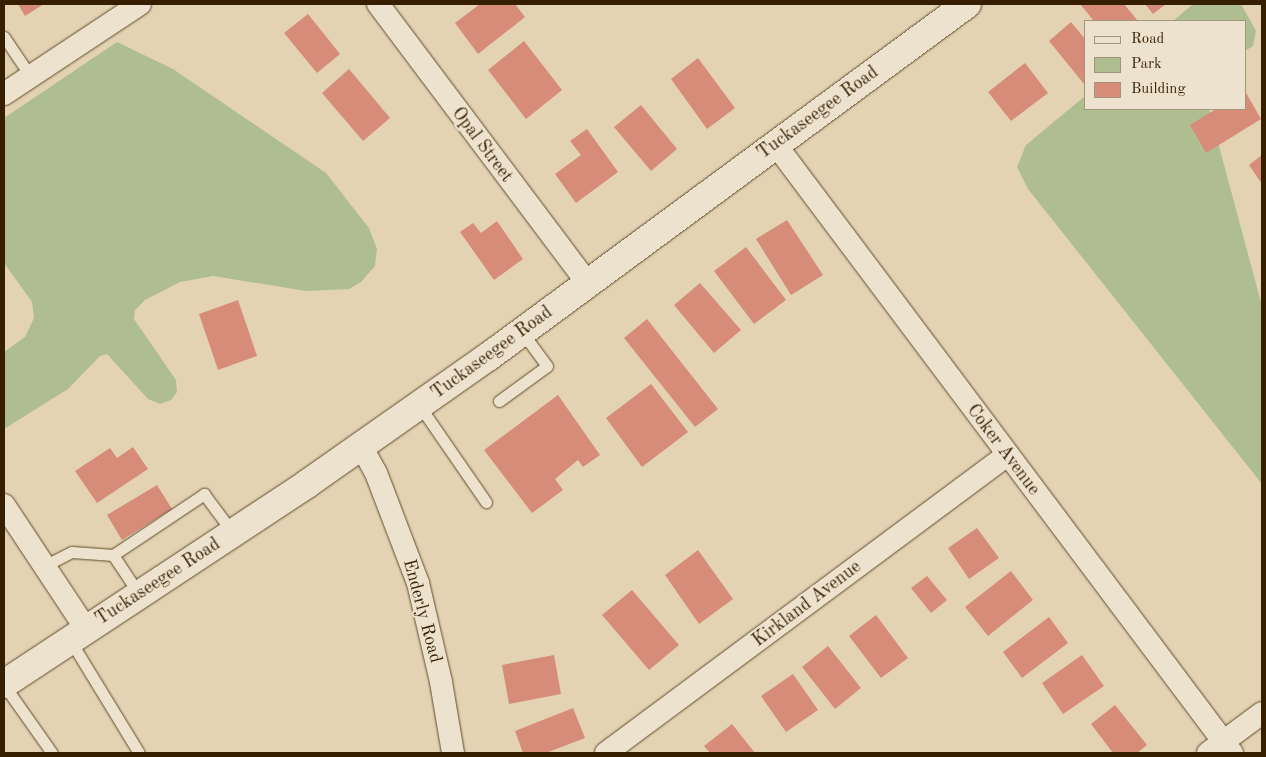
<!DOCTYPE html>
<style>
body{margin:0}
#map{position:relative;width:1266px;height:757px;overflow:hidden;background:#e3d3b3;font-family:"Old Standard TT",serif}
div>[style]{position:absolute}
.green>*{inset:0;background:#afbe90}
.building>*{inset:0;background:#d78c79}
.roads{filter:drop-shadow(0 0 1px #614c2d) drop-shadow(0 0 1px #614c2d)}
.service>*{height:11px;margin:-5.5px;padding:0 5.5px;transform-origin:5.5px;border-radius:5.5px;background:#ede2ce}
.minor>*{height:22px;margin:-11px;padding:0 11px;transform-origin:11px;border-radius:11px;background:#ede2ce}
.secondary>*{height:28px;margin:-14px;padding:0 14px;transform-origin:14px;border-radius:14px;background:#ede2ce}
span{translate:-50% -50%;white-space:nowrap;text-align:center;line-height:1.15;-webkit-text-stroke:4px #ede2ce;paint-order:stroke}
.street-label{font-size:18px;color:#361f00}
.frame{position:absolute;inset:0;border:5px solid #361f00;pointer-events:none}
.legend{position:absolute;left:1084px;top:20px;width:162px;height:90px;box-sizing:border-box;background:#ede2ce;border:1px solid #a4947c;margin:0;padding:6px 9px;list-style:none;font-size:15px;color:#361f00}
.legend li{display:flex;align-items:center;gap:10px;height:25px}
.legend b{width:25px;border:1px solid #a4947c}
</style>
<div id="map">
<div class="green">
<div style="clip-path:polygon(1193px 4px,1241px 4px,1256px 31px,1253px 46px,1245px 51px,1245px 21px,1173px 21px)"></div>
<div style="clip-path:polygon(117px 42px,173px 69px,326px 173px,369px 228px,377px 249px,375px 266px,361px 282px,349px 289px,306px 291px,213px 276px,180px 282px,145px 300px,135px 310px,134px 319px,176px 380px,177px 392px,171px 400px,160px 404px,148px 399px,107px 354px,100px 356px,68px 389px,4px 429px,4px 352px,25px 337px,34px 318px,32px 302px,4px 263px,4px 118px)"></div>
<div style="clip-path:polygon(1085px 96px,1085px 109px,1209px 109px,1262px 306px,1262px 484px,1028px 189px,1017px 167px,1026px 145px)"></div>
</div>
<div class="building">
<div style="clip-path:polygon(18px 4px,44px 4px,25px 16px)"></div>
<div style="clip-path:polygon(480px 4px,515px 4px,525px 17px,478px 54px,455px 23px)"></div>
<div style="clip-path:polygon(1080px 4px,1124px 4px,1138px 21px,1094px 21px)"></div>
<div style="clip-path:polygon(1145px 4px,1166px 4px,1153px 14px)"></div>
<div style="clip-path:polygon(308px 14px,340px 54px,317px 73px,284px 33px)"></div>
<div style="clip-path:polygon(1071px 22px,1085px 39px,1084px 84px,1049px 41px)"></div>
<div style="clip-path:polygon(524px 41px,562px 90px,526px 119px,488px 70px)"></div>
<div style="clip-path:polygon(698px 58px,735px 108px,707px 129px,671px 79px)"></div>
<div style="clip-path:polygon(1025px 63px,1048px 93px,1011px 121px,988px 92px)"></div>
<div style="clip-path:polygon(349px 69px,390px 118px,363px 141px,322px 93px)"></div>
<div style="clip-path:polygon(1245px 91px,1261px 119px,1206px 153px,1190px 125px,1216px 109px,1245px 109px)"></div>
<div style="clip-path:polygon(641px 105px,677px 149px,651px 171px,614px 127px)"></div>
<div style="clip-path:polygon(587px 129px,618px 172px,576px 203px,555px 174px,581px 155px,570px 141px)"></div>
<div style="clip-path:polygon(1262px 155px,1262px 184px,1249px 165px)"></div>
<div style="clip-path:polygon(787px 220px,823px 275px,791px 295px,756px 239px)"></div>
<div style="clip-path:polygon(497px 221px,523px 259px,494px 280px,460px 232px,473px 223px,481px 233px)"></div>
<div style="clip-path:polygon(746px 247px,786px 300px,754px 324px,714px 271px)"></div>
<div style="clip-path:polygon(700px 283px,741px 330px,714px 353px,674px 305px)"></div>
<div style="clip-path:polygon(238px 300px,257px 356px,218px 370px,199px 314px)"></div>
<div style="clip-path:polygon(647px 319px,718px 409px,695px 427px,624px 338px)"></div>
<div style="clip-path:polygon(651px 384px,688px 432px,642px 467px,606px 418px)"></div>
<div style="clip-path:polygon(558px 395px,600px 455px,583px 467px,578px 460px,555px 479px,563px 490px,532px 513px,484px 450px)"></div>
<div style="clip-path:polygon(133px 447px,148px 469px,97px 503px,75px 471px,110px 448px,117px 458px)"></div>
<div style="clip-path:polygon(157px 485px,172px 509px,122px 540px,107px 515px)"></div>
<div style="clip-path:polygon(977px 528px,999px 558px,969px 579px,948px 548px)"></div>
<div style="clip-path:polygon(698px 550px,733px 599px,699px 624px,665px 575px)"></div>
<div style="clip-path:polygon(1011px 571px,1033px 600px,988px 636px,965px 607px)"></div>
<div style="clip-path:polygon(927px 576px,947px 600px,931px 613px,911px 588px)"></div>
<div style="clip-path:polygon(632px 590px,679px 645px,649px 670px,602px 615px)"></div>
<div style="clip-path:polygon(876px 615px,908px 658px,881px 678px,849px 636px)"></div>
<div style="clip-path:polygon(1049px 617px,1068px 643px,1022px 678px,1003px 652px)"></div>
<div style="clip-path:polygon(828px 646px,861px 688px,835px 709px,802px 667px)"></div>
<div style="clip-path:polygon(554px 655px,561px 694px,509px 704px,502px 665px)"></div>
<div style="clip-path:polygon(1082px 655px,1104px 686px,1063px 714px,1042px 683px)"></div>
<div style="clip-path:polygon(793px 674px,818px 710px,786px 732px,761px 696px)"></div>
<div style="clip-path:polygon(1115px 705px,1147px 745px,1137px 753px,1113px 753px,1091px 724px)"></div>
<div style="clip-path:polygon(573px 708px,585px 738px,546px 753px,523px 753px,515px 731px)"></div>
<div style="clip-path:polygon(732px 724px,755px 753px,710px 753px,704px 746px)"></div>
</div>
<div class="roads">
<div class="service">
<div style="left:4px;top:37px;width:48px;rotate:56deg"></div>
<div style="left:499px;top:401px;width:59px;rotate:-36.1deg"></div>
<div style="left:547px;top:366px;width:42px;rotate:-126.3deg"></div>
<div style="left:419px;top:405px;width:118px;rotate:55.4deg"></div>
<div style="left:44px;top:566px;width:31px;rotate:-27deg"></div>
<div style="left:72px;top:552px;width:41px;rotate:4.2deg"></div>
<div style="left:139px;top:594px;width:47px;rotate:-123.7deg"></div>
<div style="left:113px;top:555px;width:110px;rotate:-33.8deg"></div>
<div style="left:204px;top:494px;width:49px;rotate:53.4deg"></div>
<div style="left:70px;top:640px;width:132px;rotate:58.6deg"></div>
<div style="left:4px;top:685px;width:83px;rotate:54.8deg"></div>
</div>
<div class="minor">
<div style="left:378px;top:4px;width:350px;rotate:53.1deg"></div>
<div style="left:4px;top:94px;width:163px;rotate:-33.5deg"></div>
<div style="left:776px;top:145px;width:760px;rotate:53.13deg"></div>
<div style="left:361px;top:446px;width:31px;rotate:61deg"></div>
<div style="left:376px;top:473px;width:118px;rotate:69.1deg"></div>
<div style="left:418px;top:583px;width:102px;rotate:76.9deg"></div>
<div style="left:441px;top:682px;width:72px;rotate:80.4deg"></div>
<div style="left:4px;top:505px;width:149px;rotate:56.5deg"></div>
<div style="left:606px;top:753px;width:500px;rotate:-36.6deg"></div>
<div style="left:1208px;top:753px;width:67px;rotate:-36.5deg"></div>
</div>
<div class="secondary">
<div style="left:4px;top:684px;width:363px;rotate:-33.4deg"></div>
<div style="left:307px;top:484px;width:221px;rotate:-35.1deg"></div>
<div style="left:488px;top:357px;width:595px;rotate:-36.39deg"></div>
</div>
</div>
<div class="street-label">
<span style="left:818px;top:113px;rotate:-36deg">Tuckaseegee Road</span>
<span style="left:482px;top:145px;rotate:53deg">Opal Street</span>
<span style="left:492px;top:353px;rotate:-36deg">Tuckaseegee Road</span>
<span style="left:1003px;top:450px;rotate:53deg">Coker Avenue</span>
<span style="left:158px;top:582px;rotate:-33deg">Tuckaseegee Road</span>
<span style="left:807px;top:604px;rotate:-37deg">Kirkland Avenue</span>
<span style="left:422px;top:611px;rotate:75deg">Enderly Road</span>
</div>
<div class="frame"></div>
<ul class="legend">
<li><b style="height:6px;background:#ede2ce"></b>Road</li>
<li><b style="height:14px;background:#afbe90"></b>Park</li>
<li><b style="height:14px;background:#d78c79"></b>Building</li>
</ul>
</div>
